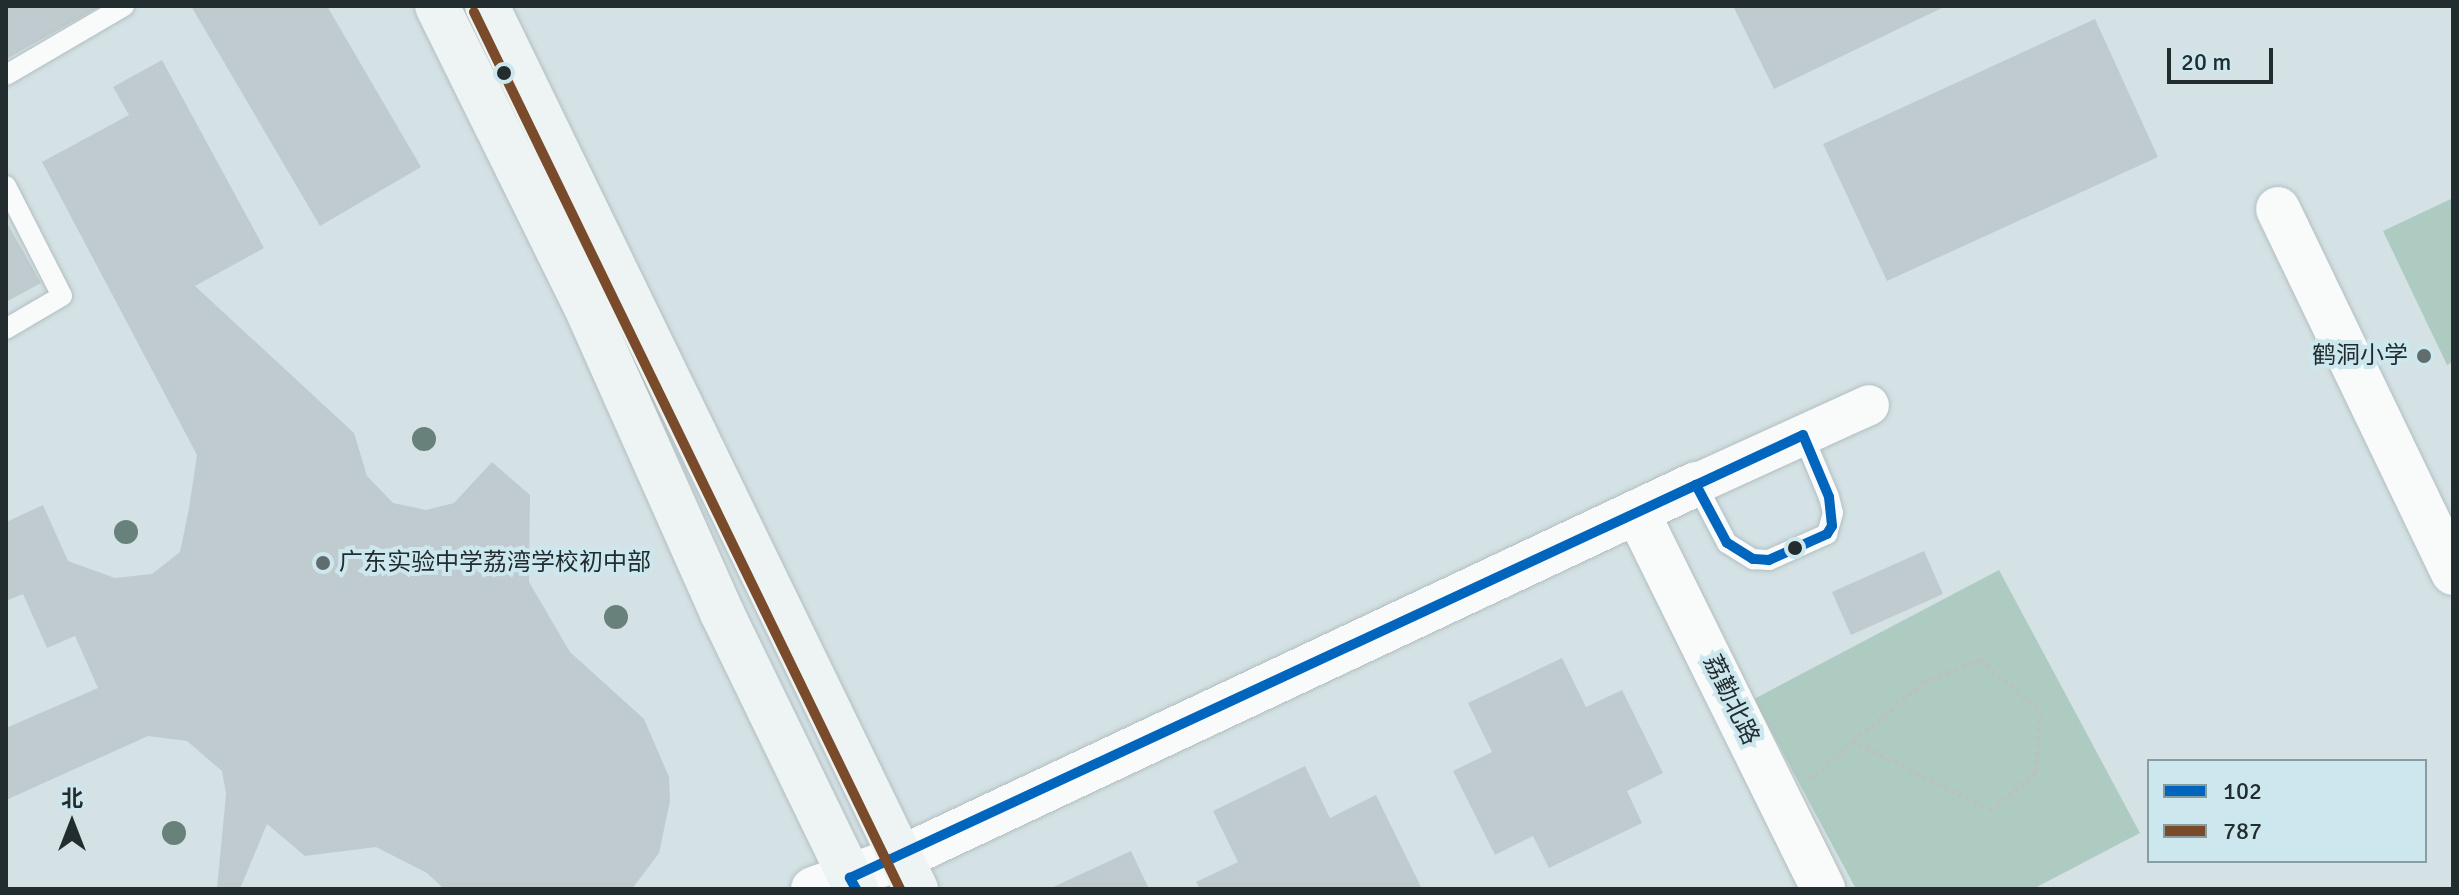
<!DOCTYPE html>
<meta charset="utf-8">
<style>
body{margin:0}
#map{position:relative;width:2459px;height:895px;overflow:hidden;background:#d4e2e5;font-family:Signika,"Noto Sans SC",sans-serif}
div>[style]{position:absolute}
.green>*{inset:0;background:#aecbc1}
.building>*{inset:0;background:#c0cbcf}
.path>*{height:5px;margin-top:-2.5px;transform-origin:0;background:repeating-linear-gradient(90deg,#bbc0c0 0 4px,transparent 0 8px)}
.roads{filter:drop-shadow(0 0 2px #b3bec1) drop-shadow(0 0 2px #b3bec1)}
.service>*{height:20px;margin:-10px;padding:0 10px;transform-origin:10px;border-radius:10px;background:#f9fbfb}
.minor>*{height:40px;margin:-20px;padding:0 20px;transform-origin:20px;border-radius:20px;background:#f9fbfb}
.tertiary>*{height:44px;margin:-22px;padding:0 22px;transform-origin:22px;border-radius:22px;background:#f9fbfb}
.secondary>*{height:44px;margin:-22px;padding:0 22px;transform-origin:22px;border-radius:22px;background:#edf4f3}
.bus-1>*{height:10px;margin:-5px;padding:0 5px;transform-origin:5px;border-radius:5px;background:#0065bd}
.bus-2>*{height:10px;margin:-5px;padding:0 5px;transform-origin:5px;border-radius:5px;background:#7a4b2a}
.trees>*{width:24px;height:24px;margin:-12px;border-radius:50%;background:#68817b}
.dots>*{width:22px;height:22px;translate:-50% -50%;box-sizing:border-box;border:4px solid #cce7ed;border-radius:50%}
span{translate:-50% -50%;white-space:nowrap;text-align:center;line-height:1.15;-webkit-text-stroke:8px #cce7ed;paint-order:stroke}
.poi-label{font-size:24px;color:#232d2f}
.right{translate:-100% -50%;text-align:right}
.left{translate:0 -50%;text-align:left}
.street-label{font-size:24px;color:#232d2f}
.frame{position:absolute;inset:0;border:8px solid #232d2f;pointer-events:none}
.legend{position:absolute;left:2147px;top:759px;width:280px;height:104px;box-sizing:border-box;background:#cce7ed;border:2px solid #889da1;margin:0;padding:10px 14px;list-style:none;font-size:24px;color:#232d2f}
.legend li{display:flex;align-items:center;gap:16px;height:40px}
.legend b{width:40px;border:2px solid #889da1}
.north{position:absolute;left:32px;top:783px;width:80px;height:80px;-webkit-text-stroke:6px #cce7ed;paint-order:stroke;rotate:0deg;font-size:22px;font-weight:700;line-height:32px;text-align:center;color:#232d2f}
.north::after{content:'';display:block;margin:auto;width:28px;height:36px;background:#232d2f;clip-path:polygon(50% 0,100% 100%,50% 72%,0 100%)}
.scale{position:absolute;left:2167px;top:48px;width:106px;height:36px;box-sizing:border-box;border:4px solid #232d2f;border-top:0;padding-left:10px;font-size:24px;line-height:28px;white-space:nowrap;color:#232d2f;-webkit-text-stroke:6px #cce7ed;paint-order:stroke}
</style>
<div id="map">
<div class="green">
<div style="clip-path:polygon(2453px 198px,2453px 362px,2447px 365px,2383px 231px)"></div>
<div style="clip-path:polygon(1999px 570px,2140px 833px,2033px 889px,1856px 889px,1754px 699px)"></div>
</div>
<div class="building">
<div style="clip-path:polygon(6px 6px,101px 6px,6px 59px)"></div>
<div style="clip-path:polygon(191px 6px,327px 6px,421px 167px,320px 226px)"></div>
<div style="clip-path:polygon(1733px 6px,1946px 6px,1774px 89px)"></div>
<div style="clip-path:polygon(2095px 19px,2158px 157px,1887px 281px,1823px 144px)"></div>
<div style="clip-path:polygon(162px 60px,264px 248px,195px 286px,354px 433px,367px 476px,393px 503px,426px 510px,454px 503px,492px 462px,530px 495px,529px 582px,570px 652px,644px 719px,669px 777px,670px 801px,659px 853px,632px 889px,444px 889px,427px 873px,376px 847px,305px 856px,267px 824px,240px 889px,217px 889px,226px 794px,222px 771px,187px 741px,148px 736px,6px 800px,6px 728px,98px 688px,75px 636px,47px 648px,23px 594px,6px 601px,6px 522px,43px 505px,68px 561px,115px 578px,152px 574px,180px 552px,189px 508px,197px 455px,42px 162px,129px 115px,113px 87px)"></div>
<div style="clip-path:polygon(6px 221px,41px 283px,6px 302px)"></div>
<div style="clip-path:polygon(1924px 551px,1943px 594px,1851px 635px,1832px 592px)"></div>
<div style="clip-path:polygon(1562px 658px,1586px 707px,1622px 690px,1663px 773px,1627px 791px,1642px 823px,1549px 868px,1533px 836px,1495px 855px,1453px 771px,1492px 752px,1468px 703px)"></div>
<div style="clip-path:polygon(1305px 766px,1330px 818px,1376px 795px,1421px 887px,1200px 889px,1196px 882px,1238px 862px,1213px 811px)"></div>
<div style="clip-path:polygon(1131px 851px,1149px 889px,1049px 889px)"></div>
</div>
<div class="path">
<div style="left:1809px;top:779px;width:58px;rotate:-40.8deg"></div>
<div style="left:1853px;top:741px;width:92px;rotate:-39.7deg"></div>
<div style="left:1924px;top:682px;width:61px;rotate:-22.3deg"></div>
<div style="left:1980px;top:659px;width:80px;rotate:41.5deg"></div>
<div style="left:2040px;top:712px;width:60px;rotate:93.8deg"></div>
<div style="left:2036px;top:772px;width:59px;rotate:139.8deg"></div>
<div style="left:1991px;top:810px;width:154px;rotate:-153.4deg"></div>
</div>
<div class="roads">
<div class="service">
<div style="left:6px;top:75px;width:137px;rotate:-30.3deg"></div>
<div style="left:6px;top:186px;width:123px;rotate:63deg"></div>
<div style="left:62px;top:296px;width:65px;rotate:149.5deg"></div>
<div style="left:1696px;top:484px;width:67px;rotate:62.3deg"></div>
<div style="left:1727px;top:543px;width:31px;rotate:32deg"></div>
<div style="left:1753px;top:559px;width:16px;rotate:4deg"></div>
<div style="left:1769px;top:560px;width:64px;rotate:-24.1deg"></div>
<div style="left:1827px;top:534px;width:22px;rotate:-74deg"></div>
<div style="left:1833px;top:513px;width:16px;rotate:-104deg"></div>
<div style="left:1829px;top:497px;width:67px;rotate:-112.8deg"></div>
</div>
<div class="minor">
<div style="left:1696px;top:484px;width:190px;rotate:-24.5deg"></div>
</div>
<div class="tertiary">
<div style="left:2278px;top:209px;width:404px;rotate:64.3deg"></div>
<div style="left:1637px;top:512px;width:420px;rotate:63.7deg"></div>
<div style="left:813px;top:889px;width:93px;rotate:-19.4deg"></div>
<div style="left:901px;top:858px;width:879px;rotate:-25.19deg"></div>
</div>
<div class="secondary">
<div style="left:437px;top:6px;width:331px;rotate:63.7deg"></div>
<div style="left:584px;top:303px;width:339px;rotate:66deg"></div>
<div style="left:722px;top:613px;width:307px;rotate:64.1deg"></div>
<div style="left:487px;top:6px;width:982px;rotate:64.09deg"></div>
</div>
</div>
<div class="bus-1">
<div style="left:1803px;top:435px;width:67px;rotate:67.2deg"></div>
<div style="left:1829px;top:497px;width:29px;rotate:84deg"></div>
<div style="left:1832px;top:526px;width:9px;rotate:122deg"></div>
<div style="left:1827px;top:534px;width:64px;rotate:155.9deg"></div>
<div style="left:1769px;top:560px;width:16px;rotate:-176deg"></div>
<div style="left:1753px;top:559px;width:31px;rotate:-148deg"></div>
<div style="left:1727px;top:543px;width:66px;rotate:-118.1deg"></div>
<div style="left:1696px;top:485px;width:118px;rotate:-25deg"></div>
<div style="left:856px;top:889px;width:13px;rotate:-119deg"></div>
<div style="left:850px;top:878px;width:933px;rotate:-24.92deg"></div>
</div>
<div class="bus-2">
<div style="left:474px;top:12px;width:975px;rotate:64.09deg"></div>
</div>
<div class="trees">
<div style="left:424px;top:439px"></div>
<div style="left:126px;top:532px"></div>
<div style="left:616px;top:617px"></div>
<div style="left:174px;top:833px"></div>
</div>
<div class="dots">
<div style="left:504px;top:73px;background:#232d2f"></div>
<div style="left:2424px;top:356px;background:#616c6f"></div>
<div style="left:1795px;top:548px;background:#232d2f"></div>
<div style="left:323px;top:563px;background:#616c6f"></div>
</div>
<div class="poi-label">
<span class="right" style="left:2408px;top:356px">鹤洞小学</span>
<span class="left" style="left:339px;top:563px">广东实验中学荔湾学校初中部</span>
</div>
<div class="street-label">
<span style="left:1731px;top:700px;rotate:64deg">荔勤北路</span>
</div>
<div class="frame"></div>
<ul class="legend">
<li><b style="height:10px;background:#0065bd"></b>102</li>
<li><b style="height:10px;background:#7a4b2a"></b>787</li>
</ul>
<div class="north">北</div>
<div class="scale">20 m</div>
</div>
